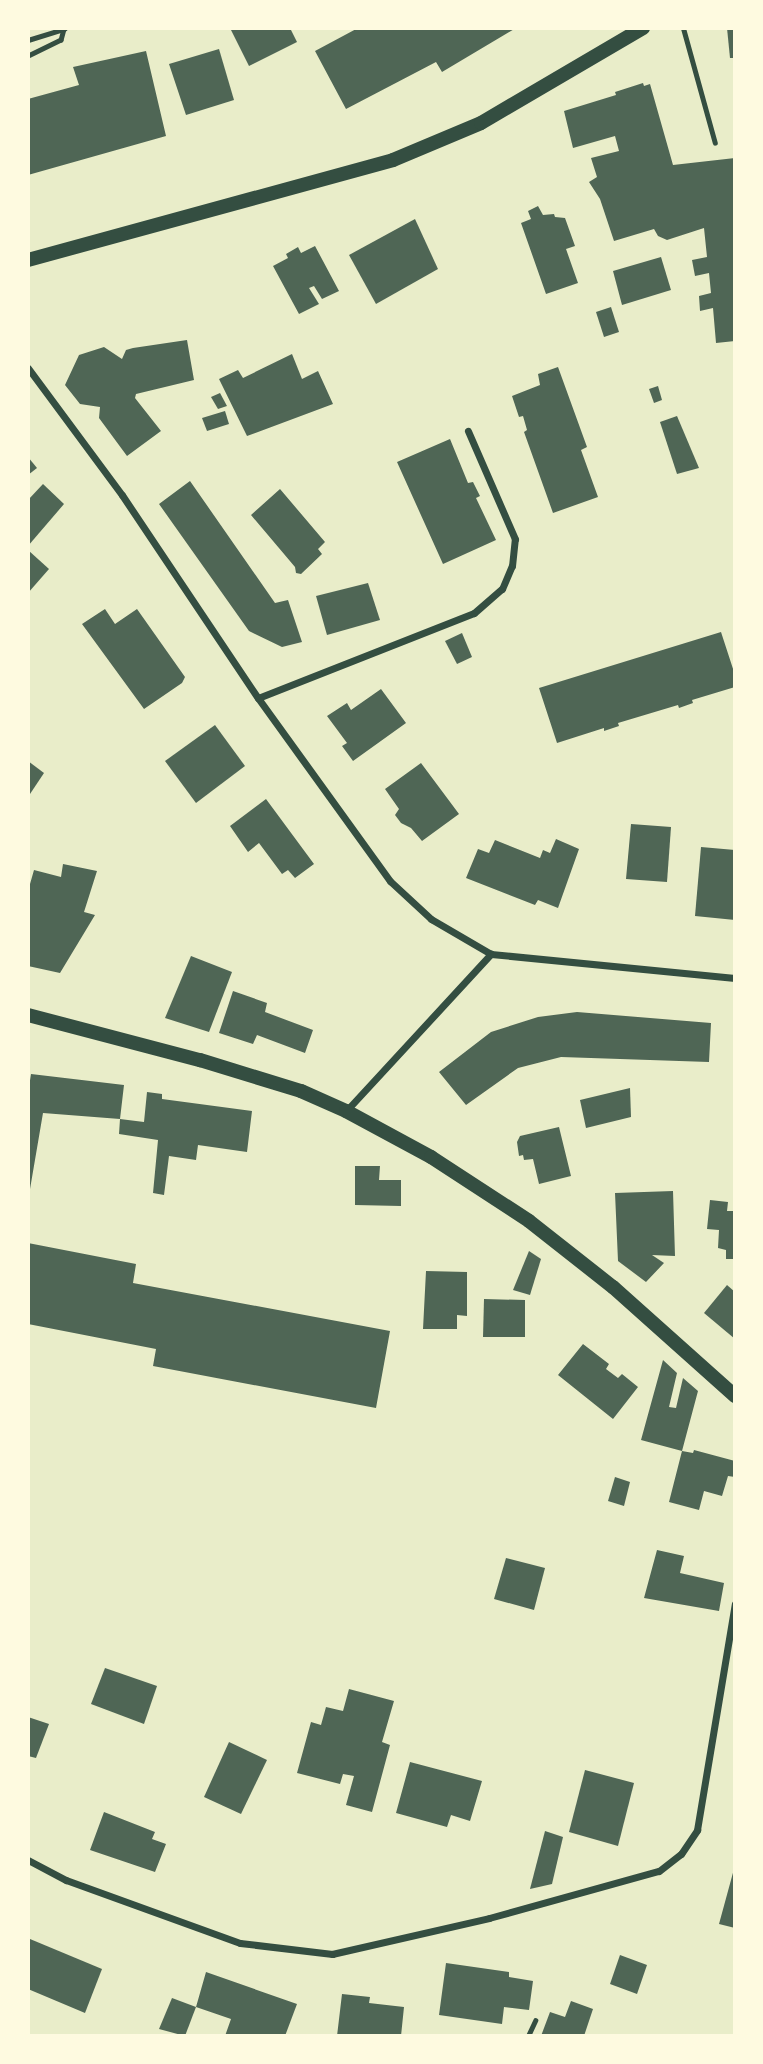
<!DOCTYPE html>
<style>
body{margin:0}
#map{position:relative;width:763px;height:2064px;overflow:hidden;background:#e9edc9;font-family:Lato,sans-serif}
div>[style]{position:absolute}
.building>*{inset:0;background:#4f6655}
.path>*{height:4.5px;margin:-2.25px;padding:0 2.25px;transform-origin:2.25px;border-radius:2.25px;background:#344e41}
.service>*{height:5px;margin:-2.5px;padding:0 2.5px;transform-origin:2.5px;border-radius:2.5px;background:#344e41}
.minor>*{height:7px;margin:-3.5px;padding:0 3.5px;transform-origin:3.5px;border-radius:3.5px;background:#344e41}
.secondary>*{height:14px;margin:-7px;padding:0 7px;transform-origin:7px;border-radius:7px;background:#344e41}
span{translate:-50% -50%;white-space:nowrap;text-align:center;line-height:1.15;-webkit-text-stroke:7px #fefae0;paint-order:stroke}
.frame{position:absolute;inset:0;border:30px solid #fefae0;pointer-events:none}
</style>
<div id="map">
<div class="building">
<div style="clip-path:polygon(230px 28px,290px 28px,297px 42px,249px 66px)"></div>
<div style="clip-path:polygon(358px 28px,516px 28px,442px 72px,436px 62px,346px 109px,315px 51px)"></div>
<div style="clip-path:polygon(727px 28px,735px 28px,735px 58px,730px 58px)"></div>
<div style="clip-path:polygon(219px 49px,234px 100px,186px 115px,169px 64px)"></div>
<div style="clip-path:polygon(146px 51px,166px 136px,28px 175px,28px 99px,79px 85px,73px 67px)"></div>
<div style="clip-path:polygon(643px 83px,644px 86px,650px 84px,673px 165px,735px 158px,735px 341px,716px 343px,713px 308px,700px 311px,699px 296px,711px 293px,709px 273px,695px 276px,692px 260px,707px 257px,704px 228px,667px 240px,658px 236px,654px 229px,614px 241px,600px 199px,589px 182px,597px 177px,591px 158px,619px 151px,615px 136px,573px 148px,564px 111px,616px 95px,615px 92px)"></div>
<div style="clip-path:polygon(538px 206px,543px 215px,554px 214px,555px 217px,565px 218px,575px 246px,566px 249px,578px 283px,546px 294px,521px 223px,531px 219px,528px 211px)"></div>
<div style="clip-path:polygon(415px 219px,438px 269px,376px 304px,349px 255px)"></div>
<div style="clip-path:polygon(315px 246px,339px 291px,322px 299px,314px 286px,309px 288px,319px 304px,299px 314px,273px 266px,288px 258px,286px 254px,298px 247px,301px 253px)"></div>
<div style="clip-path:polygon(661px 257px,671px 290px,622px 305px,613px 271px)"></div>
<div style="clip-path:polygon(611px 307px,619px 332px,604px 337px,596px 312px)"></div>
<div style="clip-path:polygon(187px 340px,194px 380px,136px 394px,135px 398px,161px 431px,127px 456px,99px 418px,100px 407px,80px 404px,65px 385px,79px 355px,104px 347px,122px 359px,126px 350px,133px 348px)"></div>
<div style="clip-path:polygon(292px 354px,302px 379px,318px 371px,333px 404px,247px 436px,219px 379px,238px 370px,243px 378px)"></div>
<div style="clip-path:polygon(558px 367px,587px 447px,581px 450px,598px 497px,553px 513px,524px 432px,527px 430px,523px 416px,519px 417px,512px 396px,540px 385px,538px 374px)"></div>
<div style="clip-path:polygon(658px 386px,662px 400px,654px 403px,649px 389px)"></div>
<div style="clip-path:polygon(220px 393px,227px 406px,218px 409px,211px 397px)"></div>
<div style="clip-path:polygon(225px 411px,229px 424px,207px 431px,202px 418px)"></div>
<div style="clip-path:polygon(677px 416px,699px 468px,677px 474px,660px 422px)"></div>
<div style="clip-path:polygon(450px 439px,468px 483px,473px 482px,480px 496px,476px 498px,496px 540px,443px 564px,397px 462px)"></div>
<div style="clip-path:polygon(28px 457px,37px 468px,28px 475px)"></div>
<div style="clip-path:polygon(190px 481px,275px 603px,288px 600px,302px 642px,282px 647px,249px 631px,159px 504px)"></div>
<div style="clip-path:polygon(43px 484px,64px 504px,28px 546px,28px 500px)"></div>
<div style="clip-path:polygon(280px 489px,325px 542px,318px 549px,322px 554px,301px 574px,296px 573px,295px 567px,251px 515px)"></div>
<div style="clip-path:polygon(28px 550px,49px 569px,28px 593px)"></div>
<div style="clip-path:polygon(368px 583px,380px 620px,327px 635px,316px 596px)"></div>
<div style="clip-path:polygon(105px 609px,115px 624px,137px 609px,185px 677px,182px 683px,144px 709px,82px 624px)"></div>
<div style="clip-path:polygon(721px 632px,735px 675px,735px 687px,692px 700px,693px 703px,679px 708px,678px 705px,618px 723px,619px 726px,604px 731px,604px 728px,557px 743px,539px 688px)"></div>
<div style="clip-path:polygon(462px 633px,472px 657px,457px 664px,445px 641px)"></div>
<div style="clip-path:polygon(381px 689px,406px 723px,353px 761px,342px 746px,347px 743px,327px 716px,347px 703px,351px 710px)"></div>
<div style="clip-path:polygon(215px 725px,245px 766px,196px 803px,165px 761px)"></div>
<div style="clip-path:polygon(28px 761px,44px 773px,28px 797px)"></div>
<div style="clip-path:polygon(421px 763px,459px 814px,422px 841px,411px 828px,401px 823px,395px 815px,399px 809px,385px 789px)"></div>
<div style="clip-path:polygon(266px 799px,314px 864px,295px 878px,288px 870px,282px 874px,259px 843px,248px 852px,230px 826px)"></div>
<div style="clip-path:polygon(631px 824px,671px 827px,667px 882px,626px 879px)"></div>
<div style="clip-path:polygon(556px 839px,579px 849px,558px 908px,538px 900px,535px 905px,466px 878px,478px 849px,489px 853px,495px 840px,540px 858px,543px 850px,550px 853px)"></div>
<div style="clip-path:polygon(701px 847px,735px 850px,735px 920px,695px 916px)"></div>
<div style="clip-path:polygon(63px 864px,97px 871px,84px 912px,95px 915px,60px 973px,28px 966px,28px 891px,34px 870px,61px 877px)"></div>
<div style="clip-path:polygon(191px 956px,232px 972px,209px 1032px,165px 1018px)"></div>
<div style="clip-path:polygon(233px 991px,267px 1003px,265px 1012px,313px 1030px,305px 1053px,257px 1035px,253px 1044px,219px 1033px)"></div>
<div style="clip-path:polygon(577px 1012px,711px 1023px,709px 1062px,561px 1057px,518px 1068px,466px 1105px,439px 1072px,491px 1032px,538px 1017px)"></div>
<div style="clip-path:polygon(31px 1074px,124px 1085px,120px 1119px,43px 1113px,29px 1195px,28px 1093px)"></div>
<div style="clip-path:polygon(630px 1088px,631px 1117px,586px 1128px,580px 1100px)"></div>
<div style="clip-path:polygon(147px 1092px,162px 1094px,162px 1099px,252px 1111px,247px 1152px,198px 1145px,196px 1160px,169px 1156px,164px 1195px,153px 1193px,158px 1140px,119px 1134px,120px 1119px,144px 1122px)"></div>
<div style="clip-path:polygon(559px 1127px,571px 1176px,539px 1184px,533px 1159px,524px 1160px,523px 1155px,519px 1156px,517px 1142px,520px 1136px)"></div>
<div style="clip-path:polygon(355px 1166px,380px 1166px,379px 1180px,401px 1180px,401px 1206px,355px 1205px)"></div>
<div style="clip-path:polygon(673px 1191px,675px 1256px,652px 1255px,664px 1263px,646px 1282px,618px 1261px,615px 1193px)"></div>
<div style="clip-path:polygon(710px 1200px,728px 1202px,727px 1211px,735px 1211px,735px 1259px,726px 1259px,726px 1250px,718px 1248px,719px 1230px,707px 1229px)"></div>
<div style="clip-path:polygon(28px 1243px,136px 1264px,133px 1283px,390px 1331px,376px 1408px,153px 1366px,156px 1349px,28px 1324px)"></div>
<div style="clip-path:polygon(529px 1251px,541px 1259px,530px 1295px,513px 1290px)"></div>
<div style="clip-path:polygon(426px 1271px,467px 1272px,467px 1316px,457px 1315px,457px 1329px,423px 1329px)"></div>
<div style="clip-path:polygon(727px 1285px,735px 1292px,735px 1339px,704px 1313px)"></div>
<div style="clip-path:polygon(484px 1299px,525px 1300px,525px 1337px,483px 1337px)"></div>
<div style="clip-path:polygon(583px 1344px,609px 1364px,606px 1369px,618px 1378px,622px 1374px,638px 1387px,613px 1419px,558px 1375px)"></div>
<div style="clip-path:polygon(663px 1360px,677px 1373px,669px 1407px,676px 1408px,683px 1378px,698px 1391px,682px 1451px,641px 1440px)"></div>
<div style="clip-path:polygon(694px 1450px,735px 1461px,735px 1477px,728px 1476px,722px 1496px,704px 1491px,699px 1510px,669px 1502px,682px 1451px,693px 1453px)"></div>
<div style="clip-path:polygon(615px 1477px,630px 1482px,624px 1506px,608px 1501px)"></div>
<div style="clip-path:polygon(657px 1550px,684px 1556px,680px 1573px,724px 1583px,719px 1611px,644px 1598px)"></div>
<div style="clip-path:polygon(506px 1558px,545px 1568px,534px 1610px,494px 1599px)"></div>
<div style="clip-path:polygon(105px 1668px,157px 1686px,144px 1724px,91px 1704px)"></div>
<div style="clip-path:polygon(349px 1689px,394px 1701px,382px 1742px,390px 1745px,372px 1812px,346px 1805px,354px 1776px,343px 1774px,340px 1784px,297px 1773px,311px 1722px,321px 1725px,326px 1707px,343px 1711px)"></div>
<div style="clip-path:polygon(28px 1717px,49px 1724px,36px 1758px,28px 1756px)"></div>
<div style="clip-path:polygon(229px 1742px,267px 1760px,241px 1814px,204px 1797px)"></div>
<div style="clip-path:polygon(410px 1762px,482px 1781px,470px 1821px,451px 1815px,447px 1827px,396px 1813px)"></div>
<div style="clip-path:polygon(585px 1770px,634px 1783px,618px 1846px,569px 1832px)"></div>
<div style="clip-path:polygon(104px 1812px,155px 1832px,152px 1839px,166px 1844px,155px 1872px,90px 1850px)"></div>
<div style="clip-path:polygon(545px 1831px,563px 1837px,552px 1884px,530px 1889px)"></div>
<div style="clip-path:polygon(734px 1869px,735px 1869px,735px 1928px,719px 1924px)"></div>
<div style="clip-path:polygon(30px 1939px,102px 1969px,85px 2013px,28px 1989px)"></div>
<div style="clip-path:polygon(620px 1955px,647px 1965px,637px 1994px,610px 1984px)"></div>
<div style="clip-path:polygon(446px 1963px,509px 1972px,509px 1977px,533px 1981px,529px 2010px,504px 2007px,502px 2024px,439px 2015px)"></div>
<div style="clip-path:polygon(206px 1972px,297px 2004px,285px 2036px,225px 2036px,231px 2019px,196px 2007px)"></div>
<div style="clip-path:polygon(342px 1994px,370px 1997px,369px 2003px,404px 2007px,401px 2036px,337px 2036px)"></div>
<div style="clip-path:polygon(172px 1998px,196px 2007px,185px 2036px,159px 2029px)"></div>
<div style="clip-path:polygon(571px 2001px,593px 2009px,584px 2036px,541px 2036px,550px 2012px,565px 2017px)"></div>
</div>
<div class="path">
<div style="left:28px;top:40px;width:38px;rotate:-17deg"></div>
<div style="left:64px;top:29px;width:11px;rotate:105deg"></div>
<div style="left:61px;top:40px;width:37px;rotate:154deg"></div>
<div style="left:528px;top:2036px;width:17px;rotate:-65deg"></div>
</div>
<div class="service">
<div style="left:683px;top:28px;width:119px;rotate:74.5deg"></div>
</div>
<div class="minor">
<div style="left:28px;top:368px;width:158px;rotate:53.5deg"></div>
<div style="left:122px;top:495px;width:244px;rotate:56.2deg"></div>
<div style="left:258px;top:698px;width:226px;rotate:54.2deg"></div>
<div style="left:390px;top:881px;width:56px;rotate:42.8deg"></div>
<div style="left:431px;top:919px;width:69px;rotate:30.3deg"></div>
<div style="left:491px;top:954px;width:245px;rotate:5.6deg"></div>
<div style="left:258px;top:698px;width:232px;rotate:-21.5deg"></div>
<div style="left:474px;top:613px;width:37px;rotate:-41deg"></div>
<div style="left:502px;top:589px;width:25px;rotate:-67deg"></div>
<div style="left:512px;top:566px;width:27px;rotate:-84deg"></div>
<div style="left:515px;top:539px;width:118px;rotate:-113.5deg"></div>
<div style="left:346px;top:1111px;width:214px;rotate:-47.3deg"></div>
<div style="left:28px;top:1860px;width:43px;rotate:27.8deg"></div>
<div style="left:66px;top:1880px;width:185px;rotate:19.9deg"></div>
<div style="left:240px;top:1943px;width:93px;rotate:6.8deg"></div>
<div style="left:332px;top:1954px;width:161px;rotate:-12.9deg"></div>
<div style="left:489px;top:1918px;width:176px;rotate:-15.5deg"></div>
<div style="left:659px;top:1871px;width:28px;rotate:-38deg"></div>
<div style="left:681px;top:1854px;width:29px;rotate:-56deg"></div>
<div style="left:697px;top:1830px;width:229px;rotate:-80.5deg"></div>
</div>
<div class="secondary">
<div style="left:28px;top:260px;width:378px;rotate:-15.3deg"></div>
<div style="left:393px;top:160px;width:95px;rotate:-22.8deg"></div>
<div style="left:481px;top:123px;width:188px;rotate:-30.4deg"></div>
<div style="left:28px;top:1015px;width:178px;rotate:14.7deg"></div>
<div style="left:200px;top:1060px;width:106px;rotate:17.1deg"></div>
<div style="left:301px;top:1091px;width:49px;rotate:24deg"></div>
<div style="left:346px;top:1111px;width:97px;rotate:28.4deg"></div>
<div style="left:431px;top:1157px;width:117px;rotate:33.1deg"></div>
<div style="left:529px;top:1221px;width:107px;rotate:38.2deg"></div>
<div style="left:613px;top:1287px;width:164px;rotate:41.8deg"></div>
</div>
<div class="frame"></div>
</div>
